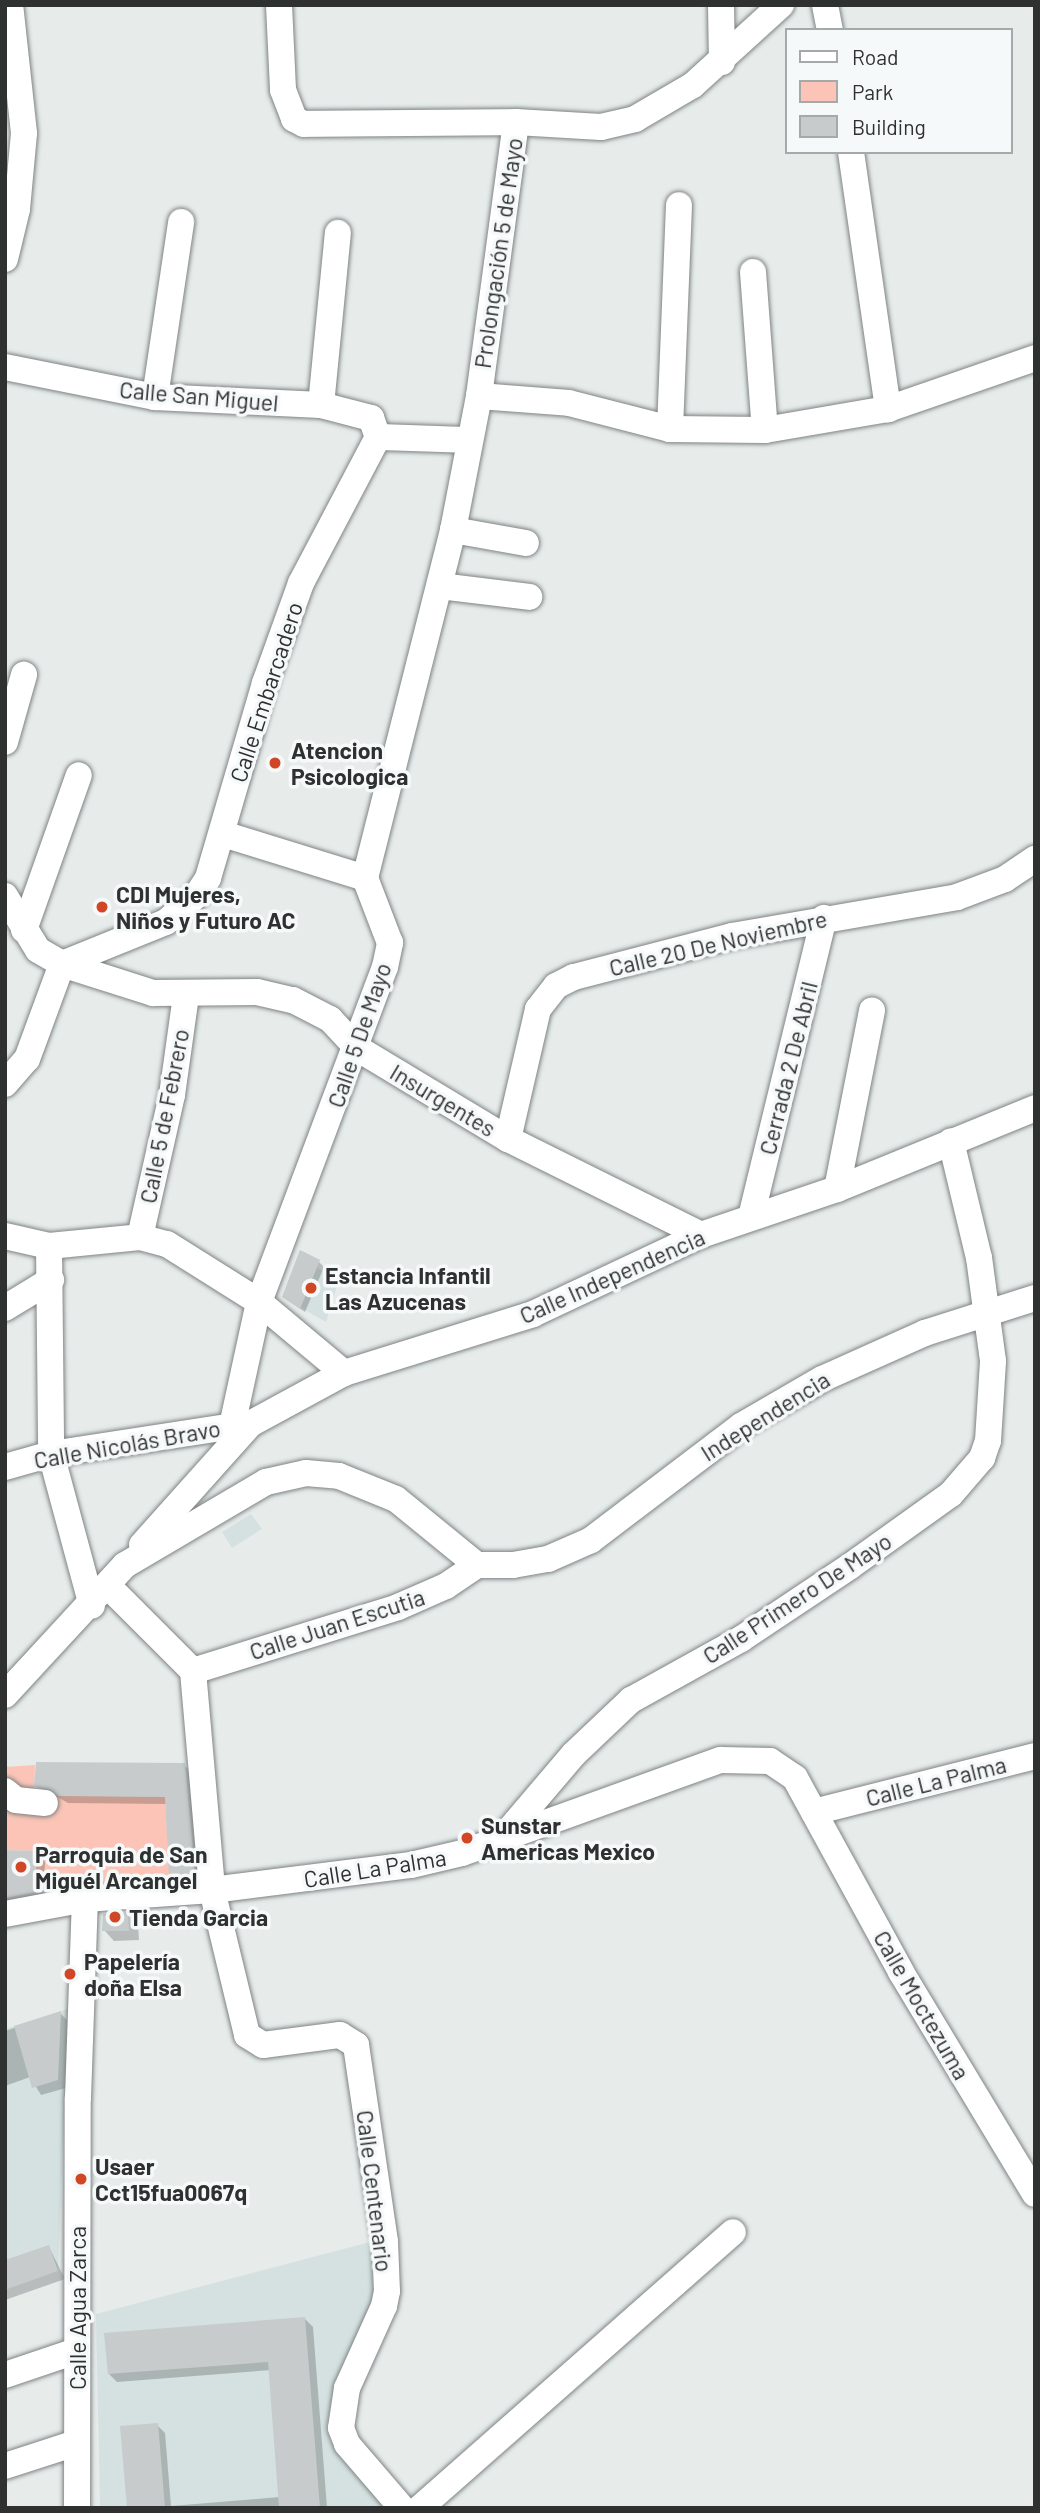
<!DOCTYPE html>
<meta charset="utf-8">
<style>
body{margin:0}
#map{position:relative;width:1040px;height:2513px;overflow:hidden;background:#e7eceb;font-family:Barlow,sans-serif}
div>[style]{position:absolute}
.built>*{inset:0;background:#d4e1e0}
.green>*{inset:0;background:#fbc4b6}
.shadow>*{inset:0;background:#0003}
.building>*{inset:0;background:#c7cbcb}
.roads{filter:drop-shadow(0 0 2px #7f8383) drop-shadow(0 0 2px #7f8383)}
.minor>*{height:26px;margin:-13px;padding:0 13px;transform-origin:13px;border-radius:13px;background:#fff}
.dots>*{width:19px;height:19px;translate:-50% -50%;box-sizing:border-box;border:4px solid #f5f9f9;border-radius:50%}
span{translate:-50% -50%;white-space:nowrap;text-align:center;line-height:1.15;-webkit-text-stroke:7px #f5f9f9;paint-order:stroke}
.street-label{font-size:23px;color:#2f3030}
.poi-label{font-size:23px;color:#2f3030;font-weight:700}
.left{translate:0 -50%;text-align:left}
.frame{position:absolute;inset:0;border:7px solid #2f3030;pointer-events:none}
.legend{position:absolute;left:785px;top:28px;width:228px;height:126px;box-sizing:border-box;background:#f5f9f9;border:2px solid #a6a9a9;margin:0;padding:9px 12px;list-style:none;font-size:21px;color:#2f3030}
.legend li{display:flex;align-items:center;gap:14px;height:35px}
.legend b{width:35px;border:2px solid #a6a9a9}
</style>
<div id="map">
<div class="built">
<div style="clip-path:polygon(300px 1250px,320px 1260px,317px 1268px,339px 1279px,326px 1322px,282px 1297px)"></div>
<div style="clip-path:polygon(251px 1514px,262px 1529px,232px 1548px,222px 1532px)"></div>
<div style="clip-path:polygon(68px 2009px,58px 2271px,5px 2290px,5px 2029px)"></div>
<div style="clip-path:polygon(370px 2242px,374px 2304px,336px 2380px,326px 2428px,330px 2440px,388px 2508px,100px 2508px,96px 2314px)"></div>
</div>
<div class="green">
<div style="clip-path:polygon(35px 1765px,34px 1795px,165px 1797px,170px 1885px,35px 1889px,37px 1851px,5px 1850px,5px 1767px)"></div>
</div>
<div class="shadow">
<div style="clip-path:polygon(319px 1262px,324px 1267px,305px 1312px,289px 1301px)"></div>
<div style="clip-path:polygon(184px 1765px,192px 1773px,202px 1883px,179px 1884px,171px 1876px,167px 1804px,68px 1803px,36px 1785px)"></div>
<div style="clip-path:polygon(5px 1852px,36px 1853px,45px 1862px,43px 1901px,5px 1914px)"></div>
<div style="clip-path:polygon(127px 1914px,138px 1924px,139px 1940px,114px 1941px,104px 1930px)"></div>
<div style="clip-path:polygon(60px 2013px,68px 2021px,66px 2088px,41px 2095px,30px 2077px,5px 2086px,5px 2031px)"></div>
<div style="clip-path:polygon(49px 2247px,65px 2279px,5px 2300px,5px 2262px)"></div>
<div style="clip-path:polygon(305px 2319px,313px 2327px,327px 2508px,128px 2508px,157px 2425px,165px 2433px,171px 2506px,280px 2497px,271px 2370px,117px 2382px,109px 2374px)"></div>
</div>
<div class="building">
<div style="clip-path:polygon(300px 1250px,320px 1260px,300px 1309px,282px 1297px)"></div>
<div style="clip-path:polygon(36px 1762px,185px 1763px,195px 1875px,169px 1877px,165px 1797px,59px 1796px,34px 1786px)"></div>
<div style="clip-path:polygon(5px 1850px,37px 1851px,35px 1892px,5px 1898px)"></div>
<div style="clip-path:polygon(128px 1912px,129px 1931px,102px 1931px,103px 1914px)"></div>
<div style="clip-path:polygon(61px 2011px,58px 2080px,32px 2088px,14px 2026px)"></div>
<div style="clip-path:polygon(49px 2245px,58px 2271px,5px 2290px,5px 2260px)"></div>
<div style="clip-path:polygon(305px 2317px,320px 2508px,279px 2508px,268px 2362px,108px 2374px,104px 2333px)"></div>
<div style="clip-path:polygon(158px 2423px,165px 2508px,127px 2508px,120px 2426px)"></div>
</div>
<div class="roads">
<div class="minor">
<div style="left:279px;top:5px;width:85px;rotate:87.3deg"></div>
<div style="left:283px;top:90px;width:31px;rotate:69deg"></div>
<div style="left:294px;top:119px;width:11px;rotate:27deg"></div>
<div style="left:304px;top:124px;width:212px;rotate:-0.5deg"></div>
<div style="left:721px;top:5px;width:57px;rotate:89deg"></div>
<div style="left:825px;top:5px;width:25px;rotate:79deg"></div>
<div style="left:851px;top:152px;width:260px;rotate:81.8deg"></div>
<div style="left:5px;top:259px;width:51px;rotate:-76.5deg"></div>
<div style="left:17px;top:209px;width:76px;rotate:-84.7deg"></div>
<div style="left:24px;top:133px;width:129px;rotate:-96.2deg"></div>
<div style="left:753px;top:272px;width:158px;rotate:85.7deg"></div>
<div style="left:5px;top:367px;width:153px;rotate:11.3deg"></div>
<div style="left:155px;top:397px;width:166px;rotate:2.8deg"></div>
<div style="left:321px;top:405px;width:52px;rotate:14.6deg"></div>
<div style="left:371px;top:418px;width:20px;rotate:70deg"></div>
<div style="left:479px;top:396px;width:90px;rotate:4.4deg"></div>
<div style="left:569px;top:403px;width:104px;rotate:14.4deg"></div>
<div style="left:670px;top:429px;width:95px;rotate:0.6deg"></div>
<div style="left:765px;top:430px;width:125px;rotate:-9.7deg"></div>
<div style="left:888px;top:409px;width:156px;rotate:-19.1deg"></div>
<div style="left:155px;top:397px;width:177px;rotate:-81.5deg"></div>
<div style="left:321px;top:405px;width:173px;rotate:-84.4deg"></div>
<div style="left:670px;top:429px;width:224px;rotate:-87.7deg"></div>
<div style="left:453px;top:530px;width:74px;rotate:10.1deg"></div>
<div style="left:440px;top:586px;width:90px;rotate:7deg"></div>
<div style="left:5px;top:742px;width:70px;rotate:-74.2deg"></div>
<div style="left:223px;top:834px;width:149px;rotate:17.2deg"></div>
<div style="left:5px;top:896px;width:63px;rotate:58.6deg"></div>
<div style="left:38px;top:950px;width:28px;rotate:30deg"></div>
<div style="left:62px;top:964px;width:96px;rotate:17.7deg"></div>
<div style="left:153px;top:993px;width:104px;rotate:-0.6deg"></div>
<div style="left:257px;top:992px;width:37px;rotate:13deg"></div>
<div style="left:293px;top:1000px;width:42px;rotate:27.2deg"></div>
<div style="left:330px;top:1019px;width:40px;rotate:47deg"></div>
<div style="left:357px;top:1048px;width:176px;rotate:31.1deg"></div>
<div style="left:508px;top:1139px;width:216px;rotate:26.4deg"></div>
<div style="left:24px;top:930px;width:164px;rotate:-70.5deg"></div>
<div style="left:62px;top:964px;width:112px;rotate:-22deg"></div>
<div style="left:166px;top:922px;width:41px;rotate:-41.1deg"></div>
<div style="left:197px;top:895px;width:20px;rotate:-57deg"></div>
<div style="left:208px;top:878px;width:203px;rotate:-73.7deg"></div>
<div style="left:265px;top:683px;width:106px;rotate:-70.2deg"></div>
<div style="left:301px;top:583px;width:165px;rotate:-62.2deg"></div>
<div style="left:378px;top:437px;width:89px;rotate:1.9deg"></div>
<div style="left:5px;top:1084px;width:33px;rotate:-49deg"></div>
<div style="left:27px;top:1059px;width:101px;rotate:-69.8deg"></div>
<div style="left:508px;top:1139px;width:133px;rotate:-77deg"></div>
<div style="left:538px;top:1009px;width:29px;rotate:-52deg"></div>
<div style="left:556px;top:986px;width:20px;rotate:-27deg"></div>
<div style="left:574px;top:977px;width:163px;rotate:-14.5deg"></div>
<div style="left:732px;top:936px;width:228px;rotate:-9.8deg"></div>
<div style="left:957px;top:897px;width:51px;rotate:-20.6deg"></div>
<div style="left:1005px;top:879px;width:36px;rotate:-34deg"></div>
<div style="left:837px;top:1189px;width:182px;rotate:-78.9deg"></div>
<div style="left:751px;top:1217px;width:308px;rotate:-76.3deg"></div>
<div style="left:5px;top:1236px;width:45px;rotate:12.8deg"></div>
<div style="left:49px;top:1246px;width:208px;rotate:89.4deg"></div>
<div style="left:51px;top:1454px;width:157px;rotate:74.9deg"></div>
<div style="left:140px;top:1237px;width:146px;rotate:-77.3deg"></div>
<div style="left:172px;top:1095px;width:100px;rotate:-82deg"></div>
<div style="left:49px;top:1246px;width:91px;rotate:-5.6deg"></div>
<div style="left:140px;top:1237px;width:28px;rotate:15deg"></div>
<div style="left:167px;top:1244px;width:109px;rotate:32.2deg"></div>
<div style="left:259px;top:1302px;width:111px;rotate:39.9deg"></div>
<div style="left:5px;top:1308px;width:54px;rotate:-31.3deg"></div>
<div style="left:232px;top:1426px;width:127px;rotate:-77.7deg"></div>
<div style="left:259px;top:1302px;width:358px;rotate:-69.4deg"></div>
<div style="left:385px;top:967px;width:25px;rotate:-78deg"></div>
<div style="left:390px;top:943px;width:70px;rotate:-111deg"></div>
<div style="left:365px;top:878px;width:359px;rotate:-75.8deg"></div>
<div style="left:453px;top:530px;width:136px;rotate:-79deg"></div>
<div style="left:479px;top:396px;width:276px;rotate:-82.3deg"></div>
<div style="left:516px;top:122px;width:85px;rotate:3.4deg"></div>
<div style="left:601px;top:127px;width:35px;rotate:-13deg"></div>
<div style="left:635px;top:119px;width:67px;rotate:-30.4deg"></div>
<div style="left:693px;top:85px;width:119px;rotate:-42.3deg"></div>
<div style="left:5px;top:1467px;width:48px;rotate:-15.8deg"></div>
<div style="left:51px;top:1454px;width:199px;rotate:-8.7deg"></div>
<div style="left:142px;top:1545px;width:162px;rotate:-48.2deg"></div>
<div style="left:250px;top:1424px;width:107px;rotate:-28.5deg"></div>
<div style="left:344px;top:1373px;width:198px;rotate:-17.3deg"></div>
<div style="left:533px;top:1314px;width:186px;rotate:-25.2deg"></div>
<div style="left:701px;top:1235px;width:144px;rotate:-18.7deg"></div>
<div style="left:837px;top:1189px;width:214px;rotate:-22.2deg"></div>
<div style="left:109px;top:1587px;width:119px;rotate:45deg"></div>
<div style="left:193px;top:1671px;width:220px;rotate:85deg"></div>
<div style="left:212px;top:1890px;width:149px;rotate:76.4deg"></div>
<div style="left:247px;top:2035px;width:19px;rotate:32deg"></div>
<div style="left:263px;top:2045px;width:78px;rotate:-7.4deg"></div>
<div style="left:340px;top:2035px;width:19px;rotate:32deg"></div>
<div style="left:356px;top:2045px;width:199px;rotate:81.6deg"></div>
<div style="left:385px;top:2242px;width:49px;rotate:87.7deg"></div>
<div style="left:387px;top:2291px;width:15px;rotate:101deg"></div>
<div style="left:384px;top:2306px;width:90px;rotate:114.3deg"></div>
<div style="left:347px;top:2388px;width:40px;rotate:98.5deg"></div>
<div style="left:341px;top:2428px;width:17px;rotate:69deg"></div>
<div style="left:347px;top:2444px;width:84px;rotate:49.3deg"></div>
<div style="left:193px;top:1671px;width:215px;rotate:-17.3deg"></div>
<div style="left:398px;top:1607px;width:52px;rotate:-23.6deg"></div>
<div style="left:446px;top:1586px;width:37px;rotate:-34deg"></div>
<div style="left:5px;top:1695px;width:177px;rotate:-47.3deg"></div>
<div style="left:125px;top:1565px;width:164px;rotate:-30.5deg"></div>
<div style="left:266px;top:1482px;width:41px;rotate:-12.7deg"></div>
<div style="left:306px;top:1473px;width:33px;rotate:5deg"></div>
<div style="left:339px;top:1476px;width:61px;rotate:22deg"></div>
<div style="left:396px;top:1499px;width:104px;rotate:39.2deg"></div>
<div style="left:477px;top:1565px;width:36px"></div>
<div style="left:513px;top:1565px;width:36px;rotate:-10deg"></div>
<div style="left:548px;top:1559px;width:47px;rotate:-23.8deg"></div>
<div style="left:591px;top:1540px;width:188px;rotate:-37.2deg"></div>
<div style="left:741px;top:1426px;width:94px;rotate:-30.1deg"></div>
<div style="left:822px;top:1379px;width:113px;rotate:-24.1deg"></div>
<div style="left:925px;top:1333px;width:115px;rotate:-17.7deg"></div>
<div style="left:5px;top:1791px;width:14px;rotate:39deg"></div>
<div style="left:16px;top:1800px;width:29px;rotate:6deg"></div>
<div style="left:814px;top:1812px;width:228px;rotate:-14.2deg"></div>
<div style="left:505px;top:1835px;width:106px;rotate:-49.6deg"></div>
<div style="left:574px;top:1754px;width:79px;rotate:-43.5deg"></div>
<div style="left:631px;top:1700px;width:126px;rotate:-29deg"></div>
<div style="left:741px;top:1639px;width:130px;rotate:-33.7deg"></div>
<div style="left:849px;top:1567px;width:125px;rotate:-35.6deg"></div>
<div style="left:951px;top:1494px;width:48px;rotate:-49.3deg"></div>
<div style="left:982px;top:1458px;width:18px;rotate:-71deg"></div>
<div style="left:988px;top:1441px;width:80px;rotate:-86.4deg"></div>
<div style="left:993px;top:1361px;width:104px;rotate:-97.7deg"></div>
<div style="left:979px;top:1258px;width:120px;rotate:-103.5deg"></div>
<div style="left:5px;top:1914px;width:81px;rotate:-10.6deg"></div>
<div style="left:85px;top:1899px;width:127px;rotate:-4.1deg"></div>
<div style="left:212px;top:1890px;width:201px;rotate:-7.2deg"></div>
<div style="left:411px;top:1865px;width:52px;rotate:-13.2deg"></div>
<div style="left:462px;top:1853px;width:275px;rotate:-19.8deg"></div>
<div style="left:721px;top:1760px;width:49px;rotate:1.2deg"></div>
<div style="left:770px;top:1761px;width:30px;rotate:34deg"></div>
<div style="left:795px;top:1778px;width:221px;rotate:61.3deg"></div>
<div style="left:901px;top:1972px;width:259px;rotate:58.9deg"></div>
<div style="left:5px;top:2375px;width:75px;rotate:-18.7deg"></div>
<div style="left:5px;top:2466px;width:75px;rotate:-17.9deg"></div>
<div style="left:77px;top:2508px;width:410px;rotate:-89.9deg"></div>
<div style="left:78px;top:2098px;width:199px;rotate:-88deg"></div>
<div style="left:420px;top:2508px;width:417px;rotate:-41.4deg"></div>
</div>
</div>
<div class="dots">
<div style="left:275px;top:763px;background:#d14725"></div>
<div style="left:102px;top:907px;background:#d14725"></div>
<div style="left:311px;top:1288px;background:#d14725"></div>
<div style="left:467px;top:1838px;background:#d14725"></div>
<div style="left:21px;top:1867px;background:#d14725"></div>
<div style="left:115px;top:1917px;background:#d14725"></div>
<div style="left:70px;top:1974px;background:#d14725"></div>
<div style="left:81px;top:2179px;background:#d14725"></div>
</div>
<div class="street-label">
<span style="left:498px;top:253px;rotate:-82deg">Prolongación 5 de Mayo</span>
<span style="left:199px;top:396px;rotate:5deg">Calle San Miguel</span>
<span style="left:266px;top:692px;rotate:-72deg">Calle Embarcadero</span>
<span style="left:718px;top:943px;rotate:-13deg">Calle 20 De Noviembre</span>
<span style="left:359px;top:1035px;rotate:-71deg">Calle 5 De Mayo</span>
<span style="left:788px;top:1068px;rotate:-76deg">Cerrada 2 De Abril</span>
<span style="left:443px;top:1100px;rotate:31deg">Insurgentes</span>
<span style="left:164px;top:1116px;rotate:-79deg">Calle 5 de Febrero</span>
<span style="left:612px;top:1276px;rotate:-24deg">Calle Independencia</span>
<span style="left:765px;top:1416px;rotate:-32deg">Independencia</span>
<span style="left:127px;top:1444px;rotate:-10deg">Calle Nicolás Bravo</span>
<span style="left:797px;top:1598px;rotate:-33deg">Calle Primero De Mayo</span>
<span style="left:337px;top:1624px;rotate:-18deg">Calle Juan Escutia</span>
<span style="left:936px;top:1781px;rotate:-14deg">Calle La Palma</span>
<span style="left:375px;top:1868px;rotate:-9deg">Calle La Palma</span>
<span style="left:922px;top:2005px;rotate:60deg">Calle Moctezuma</span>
<span style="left:375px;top:2191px;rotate:83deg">Calle Centenario</span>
<span style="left:77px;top:2308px;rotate:-90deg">Calle Agua Zarca</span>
</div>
<div class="poi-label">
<span class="left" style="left:291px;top:763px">Atencion<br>Psicologica</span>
<span class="left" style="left:116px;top:907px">CDI Mujeres,<br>Niños y Futuro AC</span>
<span class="left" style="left:325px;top:1288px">Estancia Infantil<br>Las Azucenas</span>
<span class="left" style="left:481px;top:1838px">Sunstar<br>Americas Mexico</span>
<span class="left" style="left:35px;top:1867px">Parroquia de San<br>Miguél Arcangel</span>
<span class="left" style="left:129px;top:1917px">Tienda Garcia</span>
<span class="left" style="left:84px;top:1974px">Papelería<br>doña Elsa</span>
<span class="left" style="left:95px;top:2179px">Usaer<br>Cct15fua0067q</span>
</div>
<div class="frame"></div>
<ul class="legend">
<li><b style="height:9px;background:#fff"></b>Road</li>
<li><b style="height:19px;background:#fbc4b6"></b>Park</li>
<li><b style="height:19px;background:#c7cbcb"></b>Building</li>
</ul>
</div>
